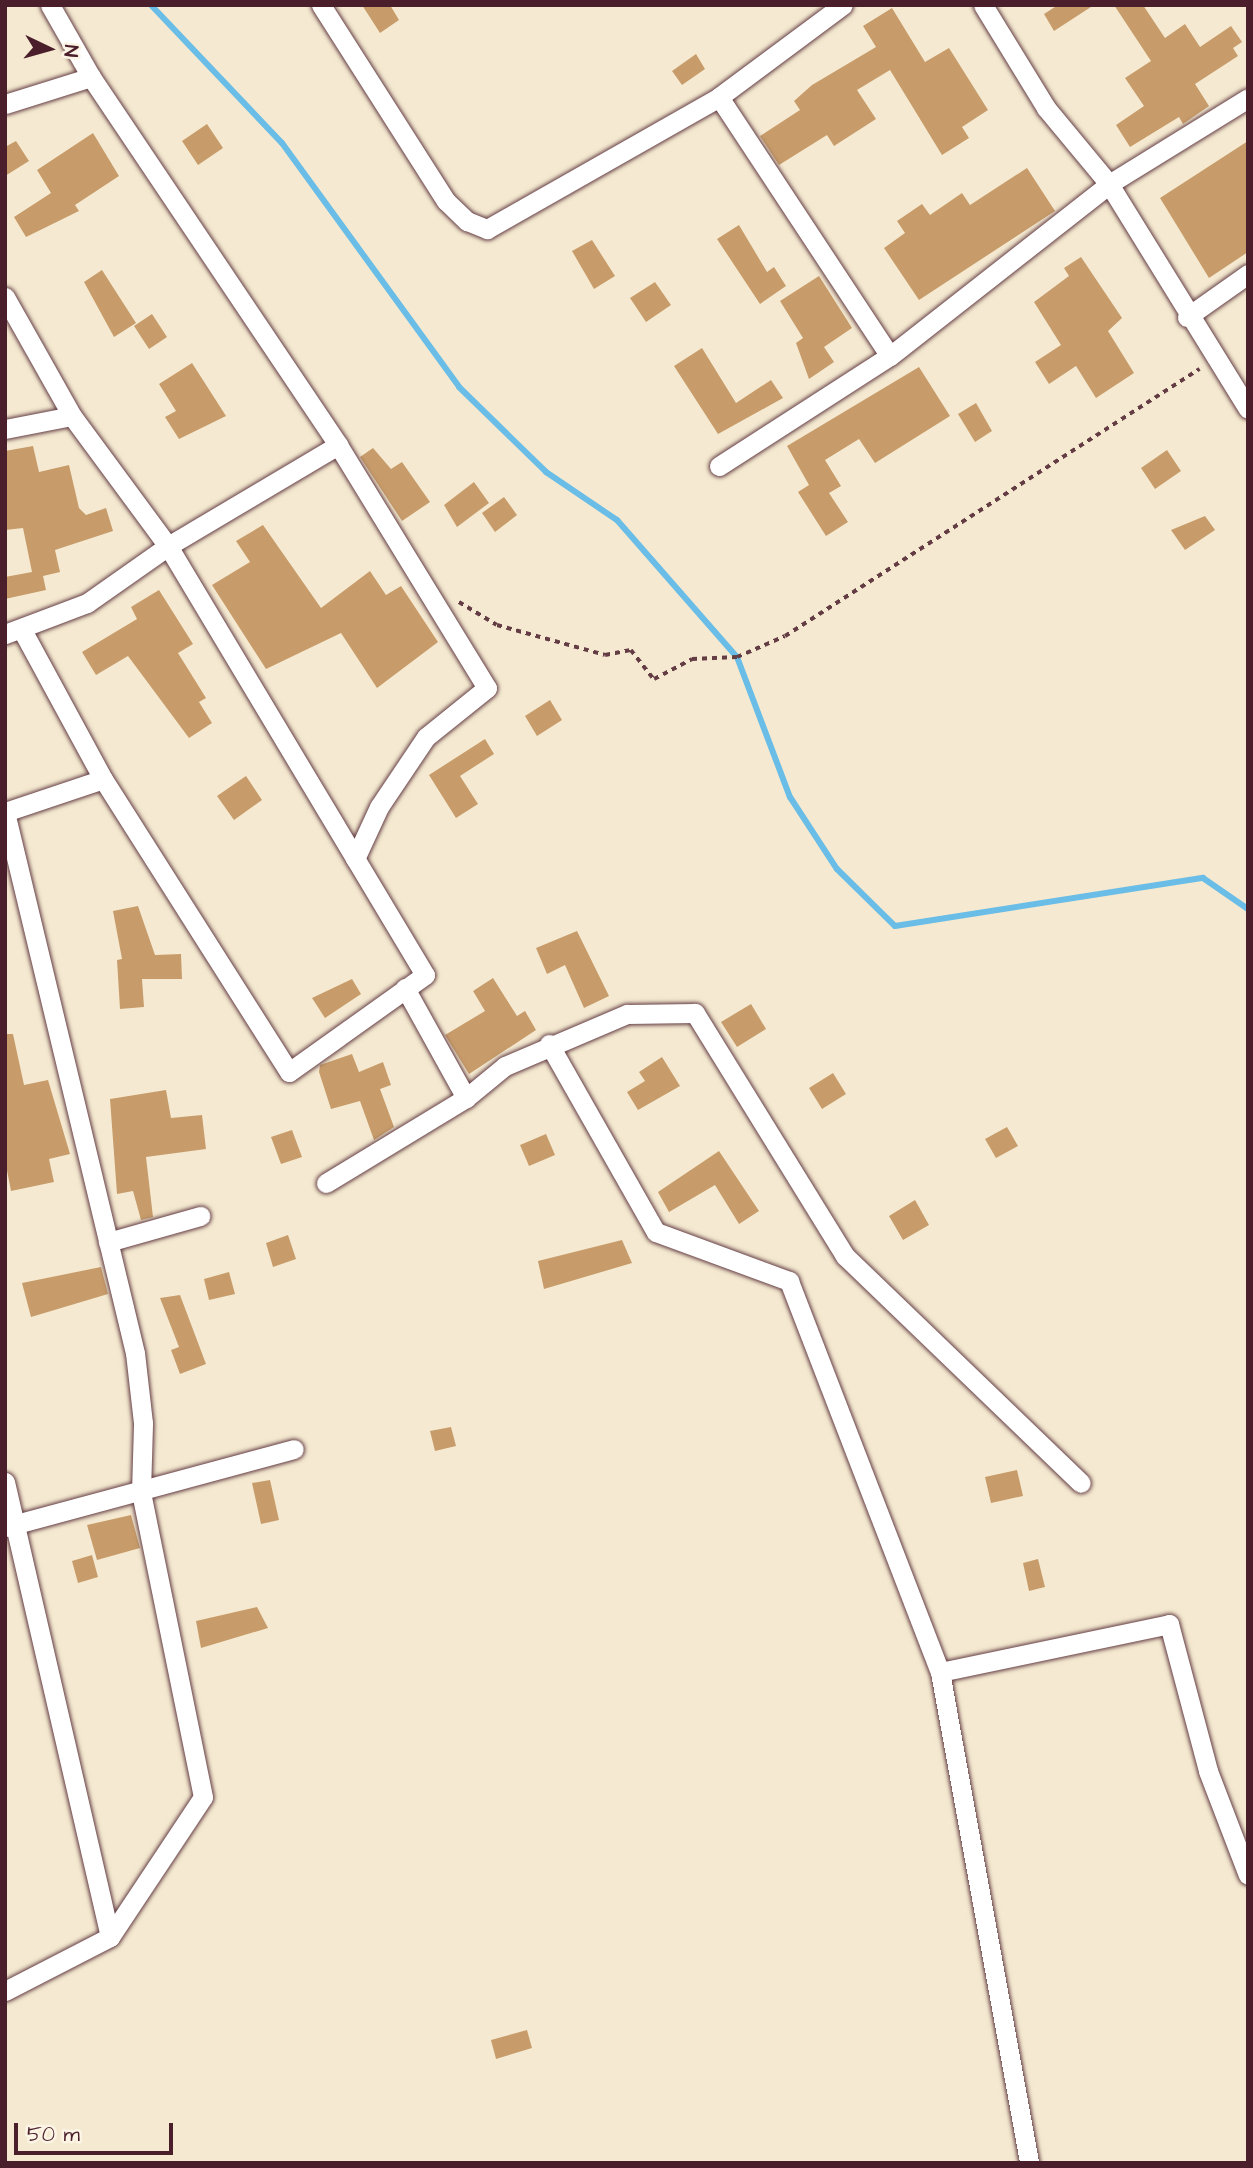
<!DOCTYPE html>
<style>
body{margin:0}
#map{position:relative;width:1253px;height:2168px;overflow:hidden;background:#f5ead1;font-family:"Architects Daughter",sans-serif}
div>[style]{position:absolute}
.stream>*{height:6px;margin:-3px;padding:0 3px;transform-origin:3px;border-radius:3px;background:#6abde6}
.building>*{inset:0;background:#c79c6a}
.path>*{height:3.5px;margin-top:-1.75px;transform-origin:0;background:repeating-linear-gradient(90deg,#643d44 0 5px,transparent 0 10px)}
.roads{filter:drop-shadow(0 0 2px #643d44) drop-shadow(0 0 2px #643d44)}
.minor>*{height:19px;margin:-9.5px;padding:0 9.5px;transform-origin:9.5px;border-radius:9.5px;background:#fff}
span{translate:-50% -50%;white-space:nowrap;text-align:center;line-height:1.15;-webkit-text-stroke:6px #fcf5e5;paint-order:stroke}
.frame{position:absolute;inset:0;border:7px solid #4a1f2b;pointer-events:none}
.north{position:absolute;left:14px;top:14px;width:70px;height:70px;-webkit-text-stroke:5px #fcf5e5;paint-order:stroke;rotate:95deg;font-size:19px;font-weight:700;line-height:28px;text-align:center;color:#4a1f2b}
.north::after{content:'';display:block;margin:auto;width:24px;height:32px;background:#4a1f2b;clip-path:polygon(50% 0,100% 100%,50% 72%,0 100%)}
.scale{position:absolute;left:14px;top:2123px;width:159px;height:32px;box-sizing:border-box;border:4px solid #4a1f2b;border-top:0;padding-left:9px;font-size:21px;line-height:24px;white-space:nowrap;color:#4a1f2b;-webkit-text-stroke:5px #fcf5e5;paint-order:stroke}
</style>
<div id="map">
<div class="stream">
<div style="left:151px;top:5px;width:190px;rotate:46.5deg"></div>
<div style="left:282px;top:143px;width:301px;rotate:54deg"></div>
<div style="left:459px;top:387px;width:122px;rotate:44.3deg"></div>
<div style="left:546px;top:472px;width:86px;rotate:34.1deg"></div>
<div style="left:617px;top:520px;width:182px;rotate:48.8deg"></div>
<div style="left:737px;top:657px;width:150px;rotate:69.3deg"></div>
<div style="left:790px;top:797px;width:86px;rotate:56.9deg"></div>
<div style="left:837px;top:869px;width:81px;rotate:44.5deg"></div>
<div style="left:895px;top:926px;width:312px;rotate:-8.9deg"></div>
<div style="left:1203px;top:878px;width:55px;rotate:34.6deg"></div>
</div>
<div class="building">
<div style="clip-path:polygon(362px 5px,390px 5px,399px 20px,380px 33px)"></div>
<div style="clip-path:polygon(1058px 5px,1094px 5px,1054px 31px,1044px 14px)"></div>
<div style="clip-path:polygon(1114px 5px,1143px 5px,1165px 38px,1185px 24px,1200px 47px,1231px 26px,1242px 42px,1233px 48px,1238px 56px,1195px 84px,1209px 106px,1183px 124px,1179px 117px,1130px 147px,1116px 125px,1144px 106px,1125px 78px,1151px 61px)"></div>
<div style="clip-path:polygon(892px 8px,925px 62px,949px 48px,988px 110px,962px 127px,969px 138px,942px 155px,890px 70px,857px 90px,876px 119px,834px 146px,827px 135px,779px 165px,760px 136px,800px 110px,794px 101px,812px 85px,876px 47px,863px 26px)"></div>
<div style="clip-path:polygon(696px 54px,705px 69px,682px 85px,672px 71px)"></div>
<div style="clip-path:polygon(207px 124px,223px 148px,198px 165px,182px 141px)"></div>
<div style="clip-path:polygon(93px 133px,119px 176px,75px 205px,79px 211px,26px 237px,14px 217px,51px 193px,37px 170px)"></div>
<div style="clip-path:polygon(16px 141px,29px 161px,5px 176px,5px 147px)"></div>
<div style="clip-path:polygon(1248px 141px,1248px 252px,1209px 278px,1160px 198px)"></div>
<div style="clip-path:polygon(1027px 168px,1055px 211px,919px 300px,884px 248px,905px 233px,897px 221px,922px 204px,930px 215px,962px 193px,970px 205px)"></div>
<div style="clip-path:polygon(739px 225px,767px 272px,774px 267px,786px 286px,760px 304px,717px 239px)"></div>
<div style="clip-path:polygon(592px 240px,615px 276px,594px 289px,572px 251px)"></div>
<div style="clip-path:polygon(1081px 257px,1122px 318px,1108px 331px,1134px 373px,1096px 398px,1076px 366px,1049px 384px,1035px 362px,1061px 345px,1034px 302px,1069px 276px,1064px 268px)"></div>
<div style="clip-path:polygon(102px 270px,136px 323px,114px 337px,84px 282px)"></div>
<div style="clip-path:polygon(819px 276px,852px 328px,824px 347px,834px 362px,809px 379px,796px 343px,803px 338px,780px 301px)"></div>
<div style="clip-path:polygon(655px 282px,671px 305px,646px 322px,630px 298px)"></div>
<div style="clip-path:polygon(152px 314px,167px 337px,149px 349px,134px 326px)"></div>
<div style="clip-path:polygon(702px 348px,736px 403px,771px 380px,783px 398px,718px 434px,674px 366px)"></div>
<div style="clip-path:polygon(192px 363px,226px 416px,179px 439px,165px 417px,176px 411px,159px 384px)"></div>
<div style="clip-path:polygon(919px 367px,950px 416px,875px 463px,859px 439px,825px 460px,841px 486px,829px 493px,848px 522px,826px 536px,798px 492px,809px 485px,787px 446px)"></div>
<div style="clip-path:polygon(976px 403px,992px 431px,975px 442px,958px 414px)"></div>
<div style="clip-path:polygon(33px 446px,39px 472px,69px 465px,79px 508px,86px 515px,106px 508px,113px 531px,55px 550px,60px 572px,43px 576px,46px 590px,5px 599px,5px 577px,32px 572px,23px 528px,5px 530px,5px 451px)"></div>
<div style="clip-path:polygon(373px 448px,391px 469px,402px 462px,430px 502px,402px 521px,360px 457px)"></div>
<div style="clip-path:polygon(1167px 450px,1181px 471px,1155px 489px,1141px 468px)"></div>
<div style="clip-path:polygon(474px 482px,489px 503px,457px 527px,444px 505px)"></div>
<div style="clip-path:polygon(504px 497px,517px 515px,495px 532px,482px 513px)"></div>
<div style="clip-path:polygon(1205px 516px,1215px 530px,1185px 550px,1171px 530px)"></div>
<div style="clip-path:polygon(263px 525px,321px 608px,370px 571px,386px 595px,401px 586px,438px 642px,377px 688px,341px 633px,266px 669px,212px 585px,250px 562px,236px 541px)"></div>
<div style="clip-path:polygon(159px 590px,193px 644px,178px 653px,206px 698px,199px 702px,212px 723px,189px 738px,128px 656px,96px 675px,82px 652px,137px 619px,131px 607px)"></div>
<div style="clip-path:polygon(550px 700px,562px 720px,537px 736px,525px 716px)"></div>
<div style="clip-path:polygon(485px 739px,494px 754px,460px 776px,478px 804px,456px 818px,429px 775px)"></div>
<div style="clip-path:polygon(246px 776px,262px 800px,234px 820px,217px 796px)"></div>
<div style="clip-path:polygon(138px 906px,155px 955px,181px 954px,182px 979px,142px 979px,144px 1007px,120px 1009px,117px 960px,122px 959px,113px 911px)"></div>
<div style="clip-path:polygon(577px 931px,609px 996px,584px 1008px,565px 965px,547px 974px,536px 948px)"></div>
<div style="clip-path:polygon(493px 978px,517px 1016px,525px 1011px,536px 1030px,469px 1074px,445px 1035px,485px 1011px,473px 991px)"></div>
<div style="clip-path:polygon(352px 979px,361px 994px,325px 1018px,312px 998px)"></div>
<div style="clip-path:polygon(751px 1004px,766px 1029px,737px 1047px,721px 1022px)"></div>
<div style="clip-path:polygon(5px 1034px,13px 1034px,24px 1085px,48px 1080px,70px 1154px,49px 1159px,54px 1182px,11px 1191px,5px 1160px)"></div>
<div style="clip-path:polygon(352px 1054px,359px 1072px,383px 1062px,391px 1085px,380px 1089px,394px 1127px,374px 1140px,360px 1101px,331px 1109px,319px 1072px,320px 1065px)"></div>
<div style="clip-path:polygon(662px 1057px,680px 1086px,638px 1110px,627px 1092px,645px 1081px,639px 1072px)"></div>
<div style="clip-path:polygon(833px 1073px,846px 1094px,822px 1109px,809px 1088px)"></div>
<div style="clip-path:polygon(166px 1090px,171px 1118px,202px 1115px,206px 1149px,146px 1157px,153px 1217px,141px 1220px,133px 1191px,117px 1194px,110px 1099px)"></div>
<div style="clip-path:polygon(1007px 1127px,1018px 1146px,996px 1158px,985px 1139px)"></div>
<div style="clip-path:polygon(292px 1130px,302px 1157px,281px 1164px,271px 1137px)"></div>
<div style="clip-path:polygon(546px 1134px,555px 1155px,529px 1166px,520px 1145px)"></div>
<div style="clip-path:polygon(719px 1151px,759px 1211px,739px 1224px,715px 1185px,669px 1212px,658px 1192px)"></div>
<div style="clip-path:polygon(915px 1200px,929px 1225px,903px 1240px,889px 1216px)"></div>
<div style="clip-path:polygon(288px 1235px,296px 1259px,273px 1267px,266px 1243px)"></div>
<div style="clip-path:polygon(622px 1240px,632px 1263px,544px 1289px,538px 1261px)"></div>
<div style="clip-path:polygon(101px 1267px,108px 1294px,31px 1317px,22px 1283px)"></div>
<div style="clip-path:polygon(229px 1272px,235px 1294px,209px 1300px,204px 1279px)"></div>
<div style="clip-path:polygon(180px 1295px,206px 1364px,180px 1374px,171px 1350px,179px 1347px,160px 1298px)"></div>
<div style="clip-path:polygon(451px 1427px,456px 1446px,435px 1451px,430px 1431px)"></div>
<div style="clip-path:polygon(1017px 1470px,1023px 1496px,991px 1503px,985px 1477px)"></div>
<div style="clip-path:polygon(270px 1480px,279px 1520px,261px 1524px,252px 1483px)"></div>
<div style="clip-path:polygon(131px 1515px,140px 1548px,97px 1560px,87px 1525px)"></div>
<div style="clip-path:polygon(92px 1555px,98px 1577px,78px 1583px,72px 1561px)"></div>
<div style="clip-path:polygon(1038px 1559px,1045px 1587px,1029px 1591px,1023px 1563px)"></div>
<div style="clip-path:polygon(257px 1607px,268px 1628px,201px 1648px,196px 1621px)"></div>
<div style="clip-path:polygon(527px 2030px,532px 2048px,496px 2059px,491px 2040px)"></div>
</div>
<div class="path">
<div style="left:459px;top:602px;width:44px;rotate:31.2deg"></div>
<div style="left:497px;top:625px;width:112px;rotate:15.5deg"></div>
<div style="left:605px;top:655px;width:26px;rotate:-11deg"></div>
<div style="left:631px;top:650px;width:37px;rotate:52deg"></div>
<div style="left:654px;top:679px;width:43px;rotate:-27.8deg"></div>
<div style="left:692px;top:659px;width:45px;rotate:-2.5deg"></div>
<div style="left:737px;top:657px;width:52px;rotate:-23.6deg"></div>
<div style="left:785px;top:636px;width:493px;rotate:-32.8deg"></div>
</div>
<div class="roads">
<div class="minor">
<div style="left:50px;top:5px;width:83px;rotate:60.3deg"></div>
<div style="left:91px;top:77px;width:443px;rotate:56.1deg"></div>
<div style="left:338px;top:445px;width:285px;rotate:58.5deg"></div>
<div style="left:487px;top:688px;width:78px;rotate:141.2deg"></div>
<div style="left:426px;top:737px;width:84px;rotate:123.9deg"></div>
<div style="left:379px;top:807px;width:57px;rotate:114.8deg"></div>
<div style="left:321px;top:5px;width:232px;rotate:57.5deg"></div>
<div style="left:446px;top:201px;width:29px;rotate:44deg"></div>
<div style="left:467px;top:221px;width:22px;rotate:22deg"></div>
<div style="left:487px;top:229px;width:267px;rotate:-29.6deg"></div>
<div style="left:719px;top:97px;width:154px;rotate:-36.6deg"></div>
<div style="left:983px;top:5px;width:121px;rotate:58.5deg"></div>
<div style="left:1046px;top:108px;width:99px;rotate:50.3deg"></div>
<div style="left:1109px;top:184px;width:264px;rotate:58.3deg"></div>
<div style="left:719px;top:97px;width:310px;rotate:56.6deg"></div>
<div style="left:5px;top:104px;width:90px;rotate:-17.4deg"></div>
<div style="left:5px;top:297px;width:137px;rotate:60.6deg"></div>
<div style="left:72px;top:416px;width:162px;rotate:53.6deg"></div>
<div style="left:168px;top:546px;width:500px;rotate:59.08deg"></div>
<div style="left:425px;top:975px;width:167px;rotate:144.5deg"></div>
<div style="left:289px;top:1072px;width:347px;rotate:-122.4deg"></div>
<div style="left:103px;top:779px;width:170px;rotate:-118.5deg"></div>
<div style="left:1187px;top:317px;width:75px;rotate:-35.2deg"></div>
<div style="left:5px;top:429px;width:68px;rotate:-11deg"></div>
<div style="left:719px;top:466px;width:203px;rotate:-32.8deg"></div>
<div style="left:890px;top:356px;width:278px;rotate:-38.1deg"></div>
<div style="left:1109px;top:184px;width:163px;rotate:-31.7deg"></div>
<div style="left:5px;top:634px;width:88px;rotate:-20.7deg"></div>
<div style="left:87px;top:603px;width:99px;rotate:-35.1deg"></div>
<div style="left:168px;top:546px;width:198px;rotate:-30.7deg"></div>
<div style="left:405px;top:988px;width:126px;rotate:61deg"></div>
<div style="left:466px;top:1098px;width:50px;rotate:-39.4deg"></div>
<div style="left:505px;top:1066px;width:133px;rotate:-23.1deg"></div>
<div style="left:627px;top:1014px;width:68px;rotate:-0.8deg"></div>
<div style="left:695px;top:1013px;width:286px;rotate:58.3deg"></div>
<div style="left:845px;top:1256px;width:327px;rotate:43.9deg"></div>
<div style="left:549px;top:1044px;width:216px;rotate:60.4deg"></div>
<div style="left:656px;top:1232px;width:142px;rotate:20.2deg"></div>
<div style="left:789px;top:1281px;width:419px;rotate:68.9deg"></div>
<div style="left:940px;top:1672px;width:499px;rotate:79.7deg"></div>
<div style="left:326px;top:1183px;width:164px;rotate:-31.3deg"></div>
<div style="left:108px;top:1242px;width:96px;rotate:-15.8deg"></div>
<div style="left:5px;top:1482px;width:467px;rotate:77deg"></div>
<div style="left:5px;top:1527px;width:299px;rotate:-15.1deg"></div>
<div style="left:940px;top:1672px;width:234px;rotate:-11.8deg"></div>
<div style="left:1169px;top:1624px;width:152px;rotate:75.1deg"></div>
<div style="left:1208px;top:1771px;width:111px;rotate:69deg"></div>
<div style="left:5px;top:1991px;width:118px;rotate:-27.2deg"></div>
<div style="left:110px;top:1937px;width:168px;rotate:-56.4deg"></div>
<div style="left:203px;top:1797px;width:311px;rotate:-101.5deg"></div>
<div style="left:141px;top:1492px;width:69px;rotate:-88.3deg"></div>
<div style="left:143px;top:1423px;width:70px;rotate:-96.5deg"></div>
<div style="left:135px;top:1353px;width:556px;rotate:-103.51deg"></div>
<div style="left:5px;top:812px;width:103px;rotate:-18.6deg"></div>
</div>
</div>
<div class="frame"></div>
<div class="north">N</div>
<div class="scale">50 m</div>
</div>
